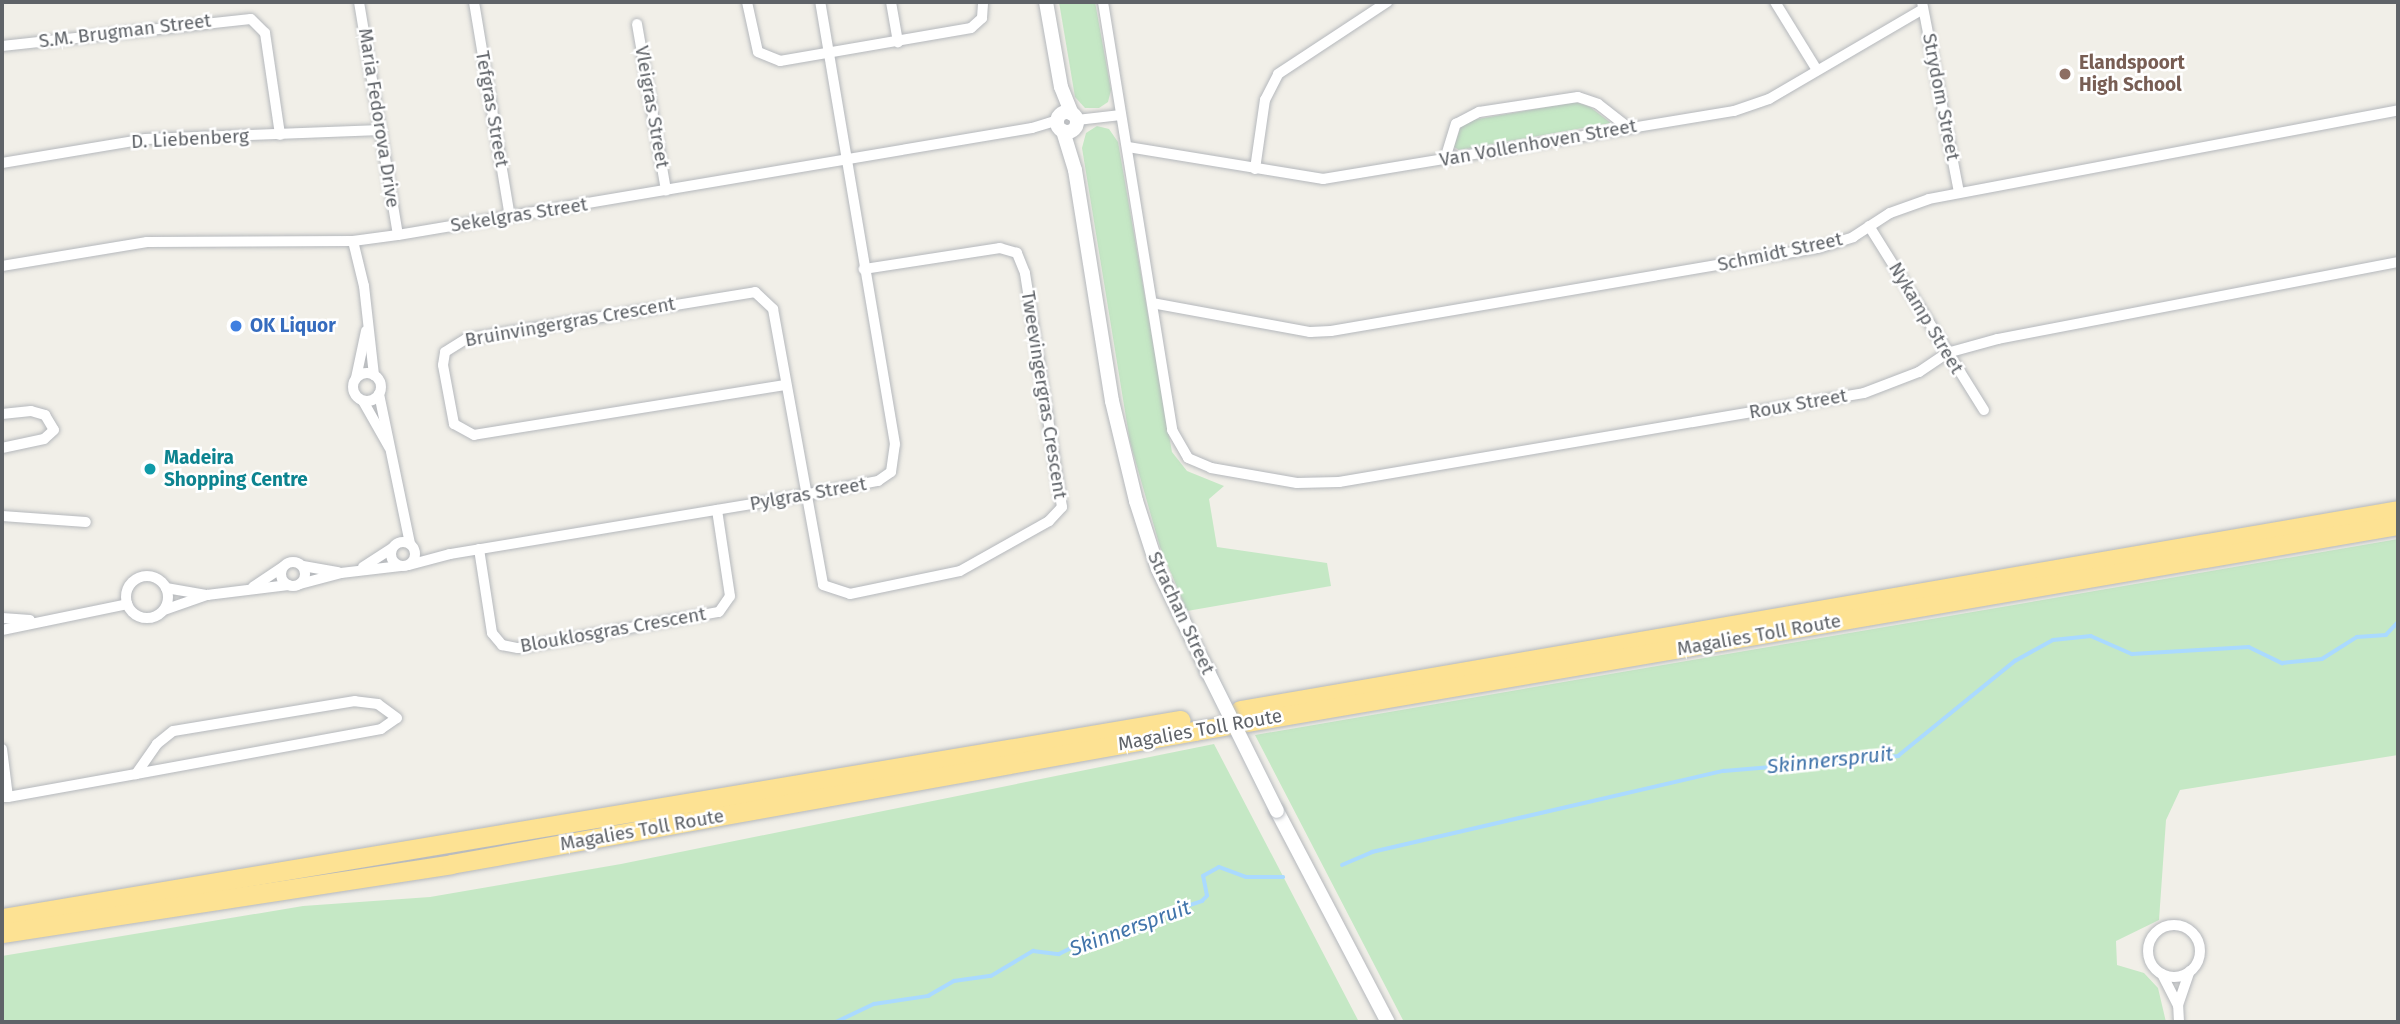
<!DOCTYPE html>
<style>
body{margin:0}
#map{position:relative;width:2400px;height:1024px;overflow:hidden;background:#f1efe8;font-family:"Fira Sans",sans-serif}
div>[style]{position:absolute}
.green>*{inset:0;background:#c5e8c5}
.stream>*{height:3.5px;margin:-1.75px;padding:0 1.75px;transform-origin:1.75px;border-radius:1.75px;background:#aadaff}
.roads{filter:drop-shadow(0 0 2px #b5b8bc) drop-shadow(0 0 2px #b5b8bc)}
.street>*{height:10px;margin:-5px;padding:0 5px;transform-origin:5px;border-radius:5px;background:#fff}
.street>.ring{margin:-5px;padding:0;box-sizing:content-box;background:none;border:10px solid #fff;border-radius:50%}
.secondary>*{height:14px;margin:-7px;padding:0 7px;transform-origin:7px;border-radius:7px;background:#fff}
.secondary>.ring{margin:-7px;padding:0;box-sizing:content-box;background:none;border:14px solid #fff;border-radius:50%}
.highway>*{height:19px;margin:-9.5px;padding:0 9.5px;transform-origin:9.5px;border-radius:9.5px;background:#fde293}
.bridges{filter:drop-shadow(0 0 2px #b6babf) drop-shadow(0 0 2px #b6babf)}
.secondary-bridge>*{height:14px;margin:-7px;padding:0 7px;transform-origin:7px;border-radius:7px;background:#fff}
.dots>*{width:19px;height:19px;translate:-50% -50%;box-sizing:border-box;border:4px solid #fff;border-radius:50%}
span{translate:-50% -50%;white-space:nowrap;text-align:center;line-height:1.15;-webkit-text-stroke:5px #fff;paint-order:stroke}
.street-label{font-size:19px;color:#5f6368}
.education-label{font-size:19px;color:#785e54;font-weight:700}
.left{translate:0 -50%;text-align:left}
.shop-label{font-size:19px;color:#366cbe;font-weight:700}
.culture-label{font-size:19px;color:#0d838f;font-weight:700}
.water-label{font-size:21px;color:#4174aa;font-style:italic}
.frame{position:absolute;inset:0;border:4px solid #5f6368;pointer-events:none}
</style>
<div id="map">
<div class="green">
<div style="clip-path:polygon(1059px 2px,1095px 2px,1111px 90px,1108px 102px,1099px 108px,1085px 108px,1075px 97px)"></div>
<div style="clip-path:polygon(1576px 102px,1590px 107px,1611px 123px,1459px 150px,1454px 147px,1461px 126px,1472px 120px)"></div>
<div style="clip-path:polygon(1097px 126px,1109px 129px,1118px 142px,1172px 452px,1187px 471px,1224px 486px,1209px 499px,1217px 547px,1327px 563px,1331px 586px,1187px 611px,1160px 547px,1130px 442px,1082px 148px,1086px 133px)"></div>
<div style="clip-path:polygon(2398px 539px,2398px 755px,2180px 790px,2166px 820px,2159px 920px,2116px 941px,2117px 965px,2144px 973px,2158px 988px,2166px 1022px,1404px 1022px,1255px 735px)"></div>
<div style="clip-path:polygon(1214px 744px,1359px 1022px,2px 1022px,2px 956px,303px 906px,430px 897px,621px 864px)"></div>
</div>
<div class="stream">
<div style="left:1342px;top:865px;width:33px;rotate:-23deg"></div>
<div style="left:1372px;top:852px;width:361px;rotate:-13deg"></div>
<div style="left:1724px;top:771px;width:175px;rotate:-4.9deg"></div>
<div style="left:1898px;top:756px;width:151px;rotate:-39.1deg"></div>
<div style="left:2015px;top:661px;width:43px;rotate:-28.9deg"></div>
<div style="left:2053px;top:640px;width:38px;rotate:-6deg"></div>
<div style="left:2091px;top:636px;width:45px;rotate:23.7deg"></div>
<div style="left:2132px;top:654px;width:117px;rotate:-3.4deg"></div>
<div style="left:2249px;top:647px;width:37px;rotate:26deg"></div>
<div style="left:2282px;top:663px;width:40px;rotate:-5.7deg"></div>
<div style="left:2322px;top:659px;width:41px;rotate:-32.2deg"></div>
<div style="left:2357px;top:637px;width:29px;rotate:-4deg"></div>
<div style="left:2386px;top:635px;width:18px;rotate:-47deg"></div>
<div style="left:623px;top:1022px;width:4px"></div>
<div style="left:836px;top:1022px;width:42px;rotate:-25.3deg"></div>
<div style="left:874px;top:1004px;width:55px;rotate:-8.4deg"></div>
<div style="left:928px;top:996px;width:30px;rotate:-30deg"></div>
<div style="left:954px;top:981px;width:37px;rotate:-8deg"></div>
<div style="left:991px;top:976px;width:49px;rotate:-30.8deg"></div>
<div style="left:1033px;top:951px;width:26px;rotate:7deg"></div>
<div style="left:1059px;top:954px;width:39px;rotate:-26deg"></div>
<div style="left:1094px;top:937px;width:114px;rotate:-18.4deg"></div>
<div style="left:1202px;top:901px;width:7px;rotate:-45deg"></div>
<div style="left:1207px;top:896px;width:20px;rotate:-101deg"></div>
<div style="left:1203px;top:876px;width:18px;rotate:-29deg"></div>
<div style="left:1219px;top:867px;width:29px;rotate:20deg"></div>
<div style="left:1246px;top:877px;width:37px"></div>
</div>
<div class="roads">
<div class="street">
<div style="left:359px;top:2px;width:236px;rotate:80.5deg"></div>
<div style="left:474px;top:2px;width:217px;rotate:80.5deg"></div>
<div style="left:747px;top:2px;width:51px;rotate:77.6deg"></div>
<div style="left:758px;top:52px;width:24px;rotate:22deg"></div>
<div style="left:780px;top:61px;width:194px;rotate:-9.8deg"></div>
<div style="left:971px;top:28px;width:15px;rotate:-42deg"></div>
<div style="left:982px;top:18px;width:16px;rotate:-86deg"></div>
<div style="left:891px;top:2px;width:41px;rotate:80.1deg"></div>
<div style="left:1103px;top:2px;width:434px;rotate:80.8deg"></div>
<div style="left:1172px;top:430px;width:32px;rotate:60deg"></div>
<div style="left:1188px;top:458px;width:25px;rotate:23deg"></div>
<div style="left:1211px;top:468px;width:87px;rotate:9.9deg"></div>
<div style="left:1297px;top:483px;width:42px;rotate:-1.4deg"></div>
<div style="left:1339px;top:482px;width:532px;rotate:-9.62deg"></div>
<div style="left:1864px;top:393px;width:59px;rotate:-20.9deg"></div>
<div style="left:1919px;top:372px;width:34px;rotate:-34deg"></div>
<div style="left:1947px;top:353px;width:53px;rotate:-15.4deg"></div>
<div style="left:1998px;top:339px;width:407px;rotate:-10.9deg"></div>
<div style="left:1775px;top:2px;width:80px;rotate:58.3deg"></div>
<div style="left:1922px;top:2px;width:194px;rotate:79deg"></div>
<div style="left:637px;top:24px;width:169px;rotate:80.1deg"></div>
<div style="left:2px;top:46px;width:250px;rotate:-6.2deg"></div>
<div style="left:251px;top:19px;width:20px;rotate:45deg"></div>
<div style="left:265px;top:33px;width:103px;rotate:81.6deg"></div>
<div style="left:1077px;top:120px;width:44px;rotate:-6.5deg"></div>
<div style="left:1128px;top:147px;width:198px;rotate:9.3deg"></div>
<div style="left:1323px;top:179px;width:417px;rotate:-9.4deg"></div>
<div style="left:1734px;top:111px;width:37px;rotate:-19deg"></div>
<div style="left:1769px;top:99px;width:178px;rotate:-30.3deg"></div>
<div style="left:1445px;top:159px;width:37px;rotate:-73deg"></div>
<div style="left:1456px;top:124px;width:26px;rotate:-28deg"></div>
<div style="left:1479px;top:112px;width:100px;rotate:-8.6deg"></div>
<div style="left:1578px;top:97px;width:21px;rotate:19deg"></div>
<div style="left:1598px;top:104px;width:37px;rotate:38deg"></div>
<div style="left:2px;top:163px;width:145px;rotate:-9.5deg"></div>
<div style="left:145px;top:139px;width:236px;rotate:-2.2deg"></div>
<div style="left:1255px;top:169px;width:70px;rotate:-81.8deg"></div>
<div style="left:1265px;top:100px;width:29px;rotate:-63deg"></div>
<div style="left:1278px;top:74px;width:131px;rotate:-33.4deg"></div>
<div style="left:1869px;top:226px;width:217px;rotate:58deg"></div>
<div style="left:353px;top:241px;width:46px;rotate:76.3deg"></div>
<div style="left:364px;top:286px;width:90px;rotate:83.6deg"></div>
<div style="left:2px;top:266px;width:147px;rotate:-9.4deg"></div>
<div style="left:147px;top:242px;width:206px;rotate:-0.3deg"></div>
<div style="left:353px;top:241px;width:45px;rotate:-7.6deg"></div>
<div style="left:398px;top:235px;width:643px;rotate:-9.58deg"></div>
<div style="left:1032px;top:128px;width:27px;rotate:-17deg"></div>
<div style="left:1152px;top:303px;width:161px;rotate:10.4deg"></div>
<div style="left:1310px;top:332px;width:21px;rotate:-3deg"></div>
<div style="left:1331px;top:331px;width:494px;rotate:-9.7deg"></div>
<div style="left:1818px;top:248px;width:37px;rotate:-17deg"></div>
<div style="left:1853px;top:237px;width:44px;rotate:-33deg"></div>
<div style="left:1890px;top:213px;width:41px;rotate:-19.7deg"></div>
<div style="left:1929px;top:199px;width:477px;rotate:-10.7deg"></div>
<div class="ring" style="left:353px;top:373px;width:18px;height:18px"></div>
<div style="left:356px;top:378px;width:48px;rotate:-78deg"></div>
<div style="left:785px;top:385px;width:315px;rotate:170.9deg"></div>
<div style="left:474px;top:435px;width:23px;rotate:-151deg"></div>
<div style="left:454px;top:424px;width:60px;rotate:-100.6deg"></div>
<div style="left:443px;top:365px;width:13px;rotate:-81deg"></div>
<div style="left:445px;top:352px;width:25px;rotate:-32deg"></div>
<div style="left:466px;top:339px;width:293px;rotate:-9.2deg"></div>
<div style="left:755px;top:292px;width:25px;rotate:43deg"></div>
<div style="left:773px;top:309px;width:280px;rotate:79.7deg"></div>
<div style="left:823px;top:585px;width:28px;rotate:18deg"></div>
<div style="left:850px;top:594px;width:112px;rotate:-11.8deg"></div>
<div style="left:960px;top:571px;width:102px;rotate:-29.3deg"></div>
<div style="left:1049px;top:521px;width:19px;rotate:-47deg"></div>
<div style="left:1062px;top:507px;width:237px;rotate:-99deg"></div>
<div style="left:1025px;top:273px;width:22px;rotate:-112deg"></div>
<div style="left:1017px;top:253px;width:18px;rotate:-164deg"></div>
<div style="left:1000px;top:248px;width:138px;rotate:171.2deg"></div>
<div style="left:379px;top:394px;width:153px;rotate:78.3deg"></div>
<div style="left:363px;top:401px;width:53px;rotate:60.5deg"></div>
<div style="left:2px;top:414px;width:29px;rotate:-6deg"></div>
<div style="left:31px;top:411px;width:15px;rotate:16deg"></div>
<div style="left:45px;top:415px;width:17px;rotate:59deg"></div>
<div style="left:54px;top:430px;width:13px;rotate:138deg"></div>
<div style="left:44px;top:439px;width:43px;rotate:167.9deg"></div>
<div style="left:2px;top:516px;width:84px;rotate:4.1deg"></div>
<div class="ring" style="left:391px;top:542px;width:14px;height:14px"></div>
<div style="left:479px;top:549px;width:85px;rotate:81.2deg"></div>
<div style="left:492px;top:633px;width:16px;rotate:50deg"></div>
<div style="left:502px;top:645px;width:16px;rotate:11deg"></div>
<div style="left:518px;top:648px;width:204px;rotate:-10.2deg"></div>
<div style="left:719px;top:612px;width:19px;rotate:-55deg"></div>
<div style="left:730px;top:596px;width:87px;rotate:-98.6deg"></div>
<div class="ring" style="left:281px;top:562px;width:14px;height:14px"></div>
<div style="left:409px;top:565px;width:42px;rotate:-15deg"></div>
<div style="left:450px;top:554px;width:331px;rotate:-9.4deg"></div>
<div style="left:777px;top:500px;width:103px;rotate:-10.7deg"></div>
<div style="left:878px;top:481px;width:16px;rotate:-35deg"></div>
<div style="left:891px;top:472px;width:28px;rotate:-82deg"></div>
<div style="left:895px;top:444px;width:448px;rotate:-99.6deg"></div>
<div style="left:303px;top:566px;width:36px;rotate:10deg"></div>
<div style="left:363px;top:567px;width:35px;rotate:-33deg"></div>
<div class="ring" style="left:126px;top:576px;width:32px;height:32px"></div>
<div style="left:300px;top:584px;width:42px;rotate:-15deg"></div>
<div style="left:341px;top:573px;width:60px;rotate:-6.7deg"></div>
<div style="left:253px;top:587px;width:36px;rotate:-34deg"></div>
<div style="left:166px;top:588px;width:42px;rotate:9.7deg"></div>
<div style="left:164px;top:610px;width:46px;rotate:-19.2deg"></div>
<div style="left:207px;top:595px;width:82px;rotate:-7deg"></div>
<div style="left:2px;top:618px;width:28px;rotate:4deg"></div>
<div style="left:2px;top:630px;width:128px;rotate:-11.7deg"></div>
<div style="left:2px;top:749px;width:48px;rotate:82.9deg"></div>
<div style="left:2px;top:797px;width:6px"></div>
<div style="left:8px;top:797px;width:130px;rotate:-10.2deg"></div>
<div style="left:136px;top:774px;width:249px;rotate:-10.4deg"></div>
<div style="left:381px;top:729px;width:19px;rotate:-35deg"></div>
<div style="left:397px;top:718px;width:24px;rotate:-144deg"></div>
<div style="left:378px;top:704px;width:23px;rotate:-173deg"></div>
<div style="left:355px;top:701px;width:184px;rotate:170.6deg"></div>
<div style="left:173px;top:731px;width:21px;rotate:141deg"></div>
<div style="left:157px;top:744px;width:37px;rotate:125deg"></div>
<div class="ring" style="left:2148px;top:925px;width:42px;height:42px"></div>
<div style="left:2162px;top:974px;width:35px;rotate:63deg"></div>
<div style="left:2179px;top:1022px;width:17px;rotate:-93deg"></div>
<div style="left:2178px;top:1005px;width:36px;rotate:-71deg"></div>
</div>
<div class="secondary">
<div style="left:1046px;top:2px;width:86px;rotate:80deg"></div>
<div style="left:1061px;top:87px;width:29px;rotate:68deg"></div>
<div class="ring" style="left:1057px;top:112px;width:6px;height:6px"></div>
<div style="left:1063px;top:131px;width:41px;rotate:72.9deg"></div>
<div style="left:1075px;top:170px;width:234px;rotate:80.9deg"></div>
<div style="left:1112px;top:401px;width:103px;rotate:76.5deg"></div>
<div style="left:1136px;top:501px;width:71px;rotate:72.1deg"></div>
<div style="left:1158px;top:569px;width:114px;rotate:64.1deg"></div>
<div style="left:1277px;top:811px;width:238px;rotate:62.3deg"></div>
</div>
<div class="highway">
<div style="left:1240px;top:710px;width:1175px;rotate:-9.8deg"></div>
<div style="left:2px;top:918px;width:1195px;rotate:-9.54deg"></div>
<div style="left:2px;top:933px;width:454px;rotate:-8.7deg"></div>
<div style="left:451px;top:864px;width:756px;rotate:-10.14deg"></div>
<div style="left:1195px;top:731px;width:1221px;rotate:-9.72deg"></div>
</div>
</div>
<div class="bridges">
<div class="secondary-bridge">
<div style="left:1208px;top:672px;width:155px;rotate:63.6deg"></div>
</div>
</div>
<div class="dots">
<div style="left:2065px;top:74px;background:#8d6e63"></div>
<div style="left:236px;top:326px;background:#3f7fe0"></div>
<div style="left:150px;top:469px;background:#0f9aa8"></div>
</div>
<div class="street-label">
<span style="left:125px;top:31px;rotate:-7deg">S.M. Brugman Street</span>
<span style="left:1941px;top:97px;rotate:79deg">Strydom Street</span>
<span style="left:652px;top:107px;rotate:80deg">Vleigras Street</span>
<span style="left:492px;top:109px;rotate:80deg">Tefgras Street</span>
<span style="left:379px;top:118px;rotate:81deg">Maria Fedorova Drive</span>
<span style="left:190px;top:139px;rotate:-3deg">D. Liebenberg</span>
<span style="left:1538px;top:143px;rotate:-10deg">Van Vollenhoven Street</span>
<span style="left:519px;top:215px;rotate:-9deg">Sekelgras Street</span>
<span style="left:1780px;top:252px;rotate:-12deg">Schmidt Street</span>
<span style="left:1926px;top:318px;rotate:59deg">Nykamp Street</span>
<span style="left:570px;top:322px;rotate:-10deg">Bruinvingergras Crescent</span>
<span style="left:1044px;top:395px;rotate:81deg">Tweevingergras Crescent</span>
<span style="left:1798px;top:404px;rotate:-10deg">Roux Street</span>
<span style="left:808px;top:494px;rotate:-10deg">Pylgras Street</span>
<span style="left:1181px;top:613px;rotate:65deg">Strachan Street</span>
<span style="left:613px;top:630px;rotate:-10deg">Blouklosgras Crescent</span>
<span style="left:1759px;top:635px;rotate:-10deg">Magalies Toll Route</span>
<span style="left:1200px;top:730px;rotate:-10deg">Magalies Toll Route</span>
<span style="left:642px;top:830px;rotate:-10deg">Magalies Toll Route</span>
</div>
<div class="education-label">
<span class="left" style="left:2079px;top:74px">Elandspoort<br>High School</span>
</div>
<div class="shop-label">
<span class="left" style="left:250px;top:326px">OK Liquor</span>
</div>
<div class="culture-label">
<span class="left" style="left:164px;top:469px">Madeira<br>Shopping Centre</span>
</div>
<div class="water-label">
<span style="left:1830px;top:760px;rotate:-6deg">Skinnerspruit</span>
<span style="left:1130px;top:928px;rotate:-20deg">Skinnerspruit</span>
</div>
<div class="frame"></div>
</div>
